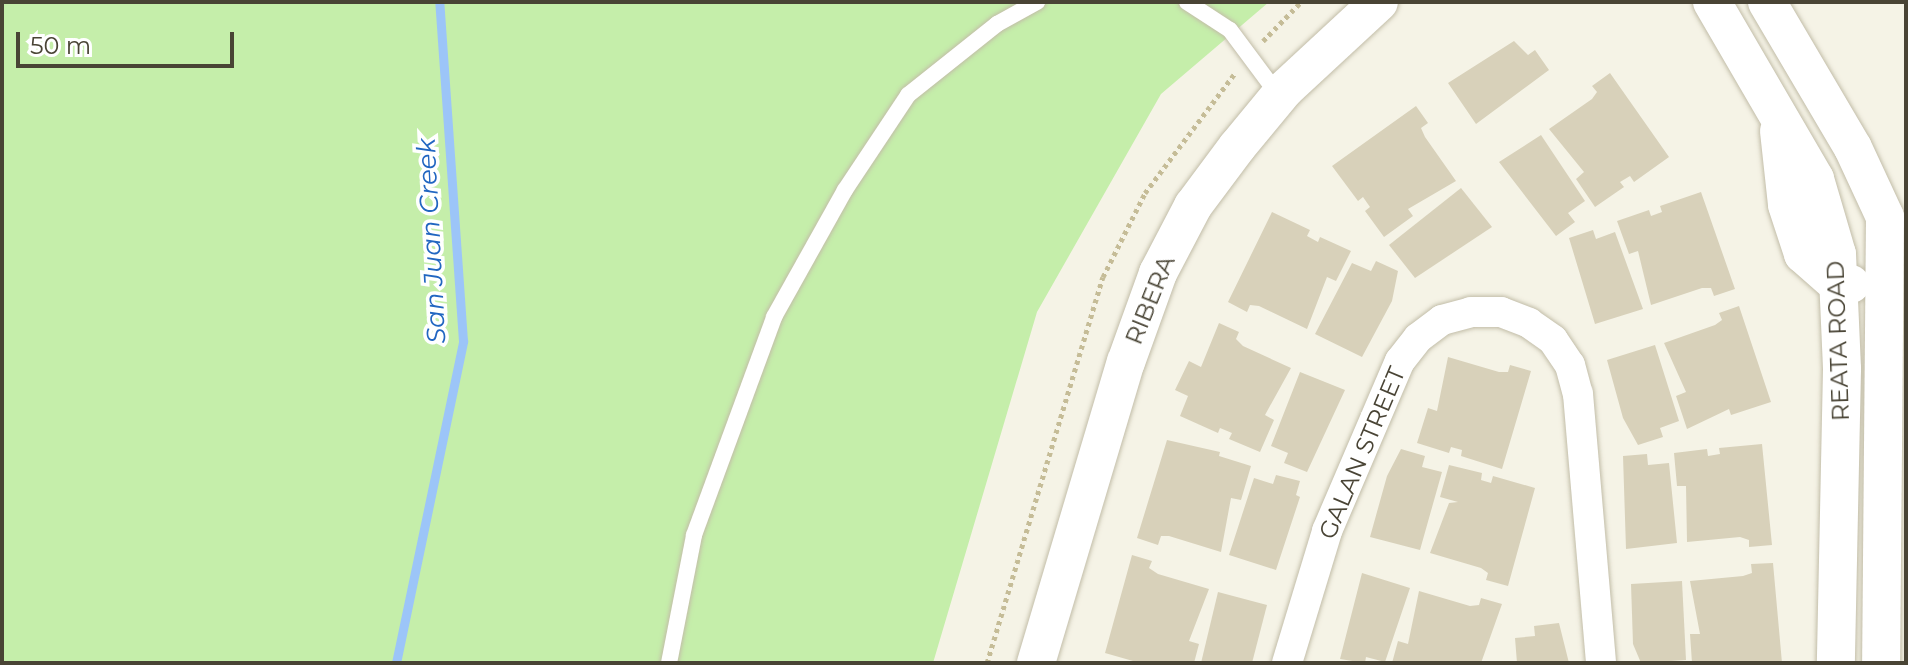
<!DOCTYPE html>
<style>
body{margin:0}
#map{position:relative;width:1908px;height:665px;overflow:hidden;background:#f5f3e6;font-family:Montserrat,sans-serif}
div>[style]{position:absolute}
.green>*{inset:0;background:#c5eeaa}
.stream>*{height:9px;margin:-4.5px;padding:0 4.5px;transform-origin:4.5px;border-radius:4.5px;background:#9cc5f8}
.building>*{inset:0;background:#d8d1ba}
.path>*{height:5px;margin-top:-2.5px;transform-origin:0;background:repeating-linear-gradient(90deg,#c5bc97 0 4px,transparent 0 8px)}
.roads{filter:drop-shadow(0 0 2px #c2bda8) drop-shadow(0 0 2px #c2bda8)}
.service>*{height:16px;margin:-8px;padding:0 8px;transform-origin:8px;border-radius:8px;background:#fff}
.minor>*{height:30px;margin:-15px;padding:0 15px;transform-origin:15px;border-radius:15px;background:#fff}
.tertiary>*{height:38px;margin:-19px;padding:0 19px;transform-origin:19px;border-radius:19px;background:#fff}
span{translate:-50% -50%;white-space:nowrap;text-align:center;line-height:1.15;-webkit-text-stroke:7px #fff;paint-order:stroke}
.street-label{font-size:24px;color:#494435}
.water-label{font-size:26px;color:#2166c1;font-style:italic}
.frame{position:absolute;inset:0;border:4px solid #494435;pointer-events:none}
.scale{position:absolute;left:16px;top:32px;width:218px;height:36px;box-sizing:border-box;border:4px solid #494435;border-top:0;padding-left:10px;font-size:24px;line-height:28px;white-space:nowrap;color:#494435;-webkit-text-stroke:6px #fff;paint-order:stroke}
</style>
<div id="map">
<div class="green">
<div style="clip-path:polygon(2px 2px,1269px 2px,1161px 94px,1037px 312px,933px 663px,2px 663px)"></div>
</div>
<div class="stream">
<div style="left:396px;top:663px;width:329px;rotate:-78.2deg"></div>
<div style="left:463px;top:341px;width:340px;rotate:-94deg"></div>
</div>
<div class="building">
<div style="clip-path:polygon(1514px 41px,1528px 55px,1535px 50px,1549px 70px,1476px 124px,1448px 83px)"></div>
<div style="clip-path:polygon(1610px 73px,1669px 157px,1634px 182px,1630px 176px,1620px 182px,1624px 187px,1595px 207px,1576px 179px,1584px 172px,1549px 129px,1592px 99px,1597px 92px,1592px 86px)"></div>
<div style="clip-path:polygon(1416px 106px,1428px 123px,1421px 128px,1425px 137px,1456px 181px,1408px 209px,1413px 216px,1384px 237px,1365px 211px,1370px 207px,1363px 197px,1358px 201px,1332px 166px)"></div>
<div style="clip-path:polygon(1541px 135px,1585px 201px,1568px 213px,1575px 222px,1556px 236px,1499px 162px)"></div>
<div style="clip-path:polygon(1461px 188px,1492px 227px,1415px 278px,1389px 245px)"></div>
<div style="clip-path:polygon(1701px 192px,1735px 289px,1714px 296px,1711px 288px,1702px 288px,1651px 305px,1638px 251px,1629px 254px,1617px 221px,1649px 210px,1651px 216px,1662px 212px,1660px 206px)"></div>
<div style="clip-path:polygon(1272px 212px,1310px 230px,1307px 236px,1318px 242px,1320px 237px,1351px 251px,1336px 281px,1327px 277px,1307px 329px,1259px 306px,1250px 305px,1247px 312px,1228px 302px)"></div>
<div style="clip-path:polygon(1593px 230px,1596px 239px,1615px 232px,1643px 309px,1595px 324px,1569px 238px)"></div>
<div style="clip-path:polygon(1376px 261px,1398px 271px,1392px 301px,1362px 357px,1315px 334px,1352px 263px,1371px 271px)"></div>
<div style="clip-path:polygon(1739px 306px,1771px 402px,1731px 415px,1729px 409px,1687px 429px,1676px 396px,1686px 392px,1664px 343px,1715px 325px,1722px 320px,1719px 313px)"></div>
<div style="clip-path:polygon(1219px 323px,1239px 332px,1236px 339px,1243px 346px,1291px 368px,1265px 415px,1274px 420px,1260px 452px,1229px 439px,1232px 433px,1220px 428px,1218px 433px,1180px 416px,1188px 396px,1175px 390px,1189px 361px,1201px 367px)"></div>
<div style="clip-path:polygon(1655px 345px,1679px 421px,1660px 428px,1663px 437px,1638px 445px,1623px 418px,1607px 360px)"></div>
<div style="clip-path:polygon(1448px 357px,1499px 372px,1508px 372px,1510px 365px,1531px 371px,1502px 469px,1461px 456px,1462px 450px,1451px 447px,1449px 453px,1417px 443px,1428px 408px,1437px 411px)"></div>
<div style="clip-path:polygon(1300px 372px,1345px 390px,1307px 472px,1284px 463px,1288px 453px,1271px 446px)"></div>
<div style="clip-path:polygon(1167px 440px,1220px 452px,1219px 456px,1251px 466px,1241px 500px,1231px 498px,1221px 552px,1169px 536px,1161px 536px,1158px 545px,1137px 538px)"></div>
<div style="clip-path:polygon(1762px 444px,1772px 545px,1749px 547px,1749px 540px,1740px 537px,1687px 542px,1686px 486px,1677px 486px,1674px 453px,1707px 449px,1708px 456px,1720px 454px,1719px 448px)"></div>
<div style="clip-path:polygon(1401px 449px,1425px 456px,1422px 467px,1442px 472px,1420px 550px,1370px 537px,1387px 476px)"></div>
<div style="clip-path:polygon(1647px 454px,1648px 465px,1669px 463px,1677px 543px,1626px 549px,1623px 456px)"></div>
<div style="clip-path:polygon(1449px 465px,1482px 473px,1481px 480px,1491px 483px,1493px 476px,1535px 488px,1508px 586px,1486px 580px,1488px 573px,1481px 568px,1430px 553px,1449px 503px,1458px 502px,1440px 497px)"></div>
<div style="clip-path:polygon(1276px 475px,1300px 481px,1296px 495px,1300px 497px,1276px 570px,1229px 555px,1254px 478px,1273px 484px)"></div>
<div style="clip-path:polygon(1132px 555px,1152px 561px,1149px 568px,1158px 574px,1209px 589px,1189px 641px,1199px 644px,1194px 663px,1140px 663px,1105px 653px)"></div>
<div style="clip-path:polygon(1773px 563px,1782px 663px,1692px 663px,1690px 634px,1700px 634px,1690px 581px,1743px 576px,1752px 573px,1751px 564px)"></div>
<div style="clip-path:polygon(1362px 573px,1410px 588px,1385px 662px,1366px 657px,1365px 663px,1340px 659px)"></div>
<div style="clip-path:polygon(1682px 581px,1686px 660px,1641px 663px,1633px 644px,1631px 584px)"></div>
<div style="clip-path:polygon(1419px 591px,1470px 606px,1479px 605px,1481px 598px,1502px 604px,1481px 663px,1392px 663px,1398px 641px,1408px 644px)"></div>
<div style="clip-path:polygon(1218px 592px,1267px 605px,1252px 663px,1201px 663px)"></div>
<div style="clip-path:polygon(1559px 623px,1569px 663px,1517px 663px,1515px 638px,1535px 636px,1534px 626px)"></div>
</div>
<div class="path">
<div style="left:1263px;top:41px;width:54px;rotate:-45.7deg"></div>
<div style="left:987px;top:663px;width:403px;rotate:-73.3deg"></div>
<div style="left:1103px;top:277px;width:94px;rotate:-63.4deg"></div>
<div style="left:1145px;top:193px;width:150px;rotate:-53.1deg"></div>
</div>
<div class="roads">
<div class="service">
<div style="left:1187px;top:2px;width:51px;rotate:33.1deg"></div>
<div style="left:1230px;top:30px;width:82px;rotate:53.4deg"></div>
<div style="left:669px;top:663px;width:130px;rotate:-78.9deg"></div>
<div style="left:694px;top:535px;width:232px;rotate:-69.8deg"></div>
<div style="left:774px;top:317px;width:145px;rotate:-60.8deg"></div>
<div style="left:845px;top:190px;width:114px;rotate:-56.4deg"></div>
<div style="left:908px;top:95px;width:114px;rotate:-38.6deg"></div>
<div style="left:997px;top:24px;width:46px;rotate:-28.8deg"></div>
</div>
<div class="minor">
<div style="left:1287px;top:663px;width:138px;rotate:-73.1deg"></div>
<div style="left:1327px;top:531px;width:185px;rotate:-66.8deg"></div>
<div style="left:1400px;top:361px;width:29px;rotate:-52deg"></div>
<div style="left:1418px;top:338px;width:30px;rotate:-37deg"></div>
<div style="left:1442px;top:320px;width:30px;rotate:-15deg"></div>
<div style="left:1471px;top:312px;width:30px"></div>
<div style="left:1501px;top:312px;width:30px;rotate:21deg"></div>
<div style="left:1529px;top:323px;width:29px;rotate:35deg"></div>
<div style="left:1553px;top:340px;width:30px;rotate:56deg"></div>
<div style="left:1570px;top:365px;width:30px;rotate:75deg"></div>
<div style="left:1578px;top:394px;width:270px;rotate:85.1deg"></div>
</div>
<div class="tertiary">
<div style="left:1712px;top:2px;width:205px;rotate:59.8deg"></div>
<div style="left:1815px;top:179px;width:78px;rotate:73.7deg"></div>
<div style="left:1837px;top:254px;width:115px;rotate:87.5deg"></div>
<div style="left:1842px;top:369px;width:294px;rotate:91.2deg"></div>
<div style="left:1767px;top:2px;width:169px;rotate:59.5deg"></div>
<div style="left:1853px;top:148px;width:76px;rotate:65.1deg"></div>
<div style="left:1885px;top:217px;width:446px;rotate:90.5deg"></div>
<div style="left:1779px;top:131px;width:74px;rotate:83.8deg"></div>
<div style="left:1787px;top:205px;width:52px;rotate:71.9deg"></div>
<div style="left:1803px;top:254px;width:47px;rotate:41.5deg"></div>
<div style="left:1838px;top:285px;width:13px;rotate:-4deg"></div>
<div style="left:1036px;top:663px;width:314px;rotate:-73.4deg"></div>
<div style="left:1126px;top:362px;width:95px;rotate:-70.2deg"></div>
<div style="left:1158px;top:273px;width:76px;rotate:-62.4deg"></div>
<div style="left:1193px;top:206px;width:74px;rotate:-53.3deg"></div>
<div style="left:1237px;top:147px;width:75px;rotate:-50.4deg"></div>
<div style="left:1285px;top:89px;width:128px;rotate:-42.8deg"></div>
</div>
</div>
<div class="street-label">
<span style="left:1150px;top:300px;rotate:-68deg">RIBERA</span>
<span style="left:1838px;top:341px;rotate:-92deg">REATA ROAD</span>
<span style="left:1362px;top:453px;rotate:-67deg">GALAN STREET</span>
</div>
<div class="water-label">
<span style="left:432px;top:241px;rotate:-93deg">San Juan Creek</span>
</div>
<div class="frame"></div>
<div class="scale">50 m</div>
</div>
